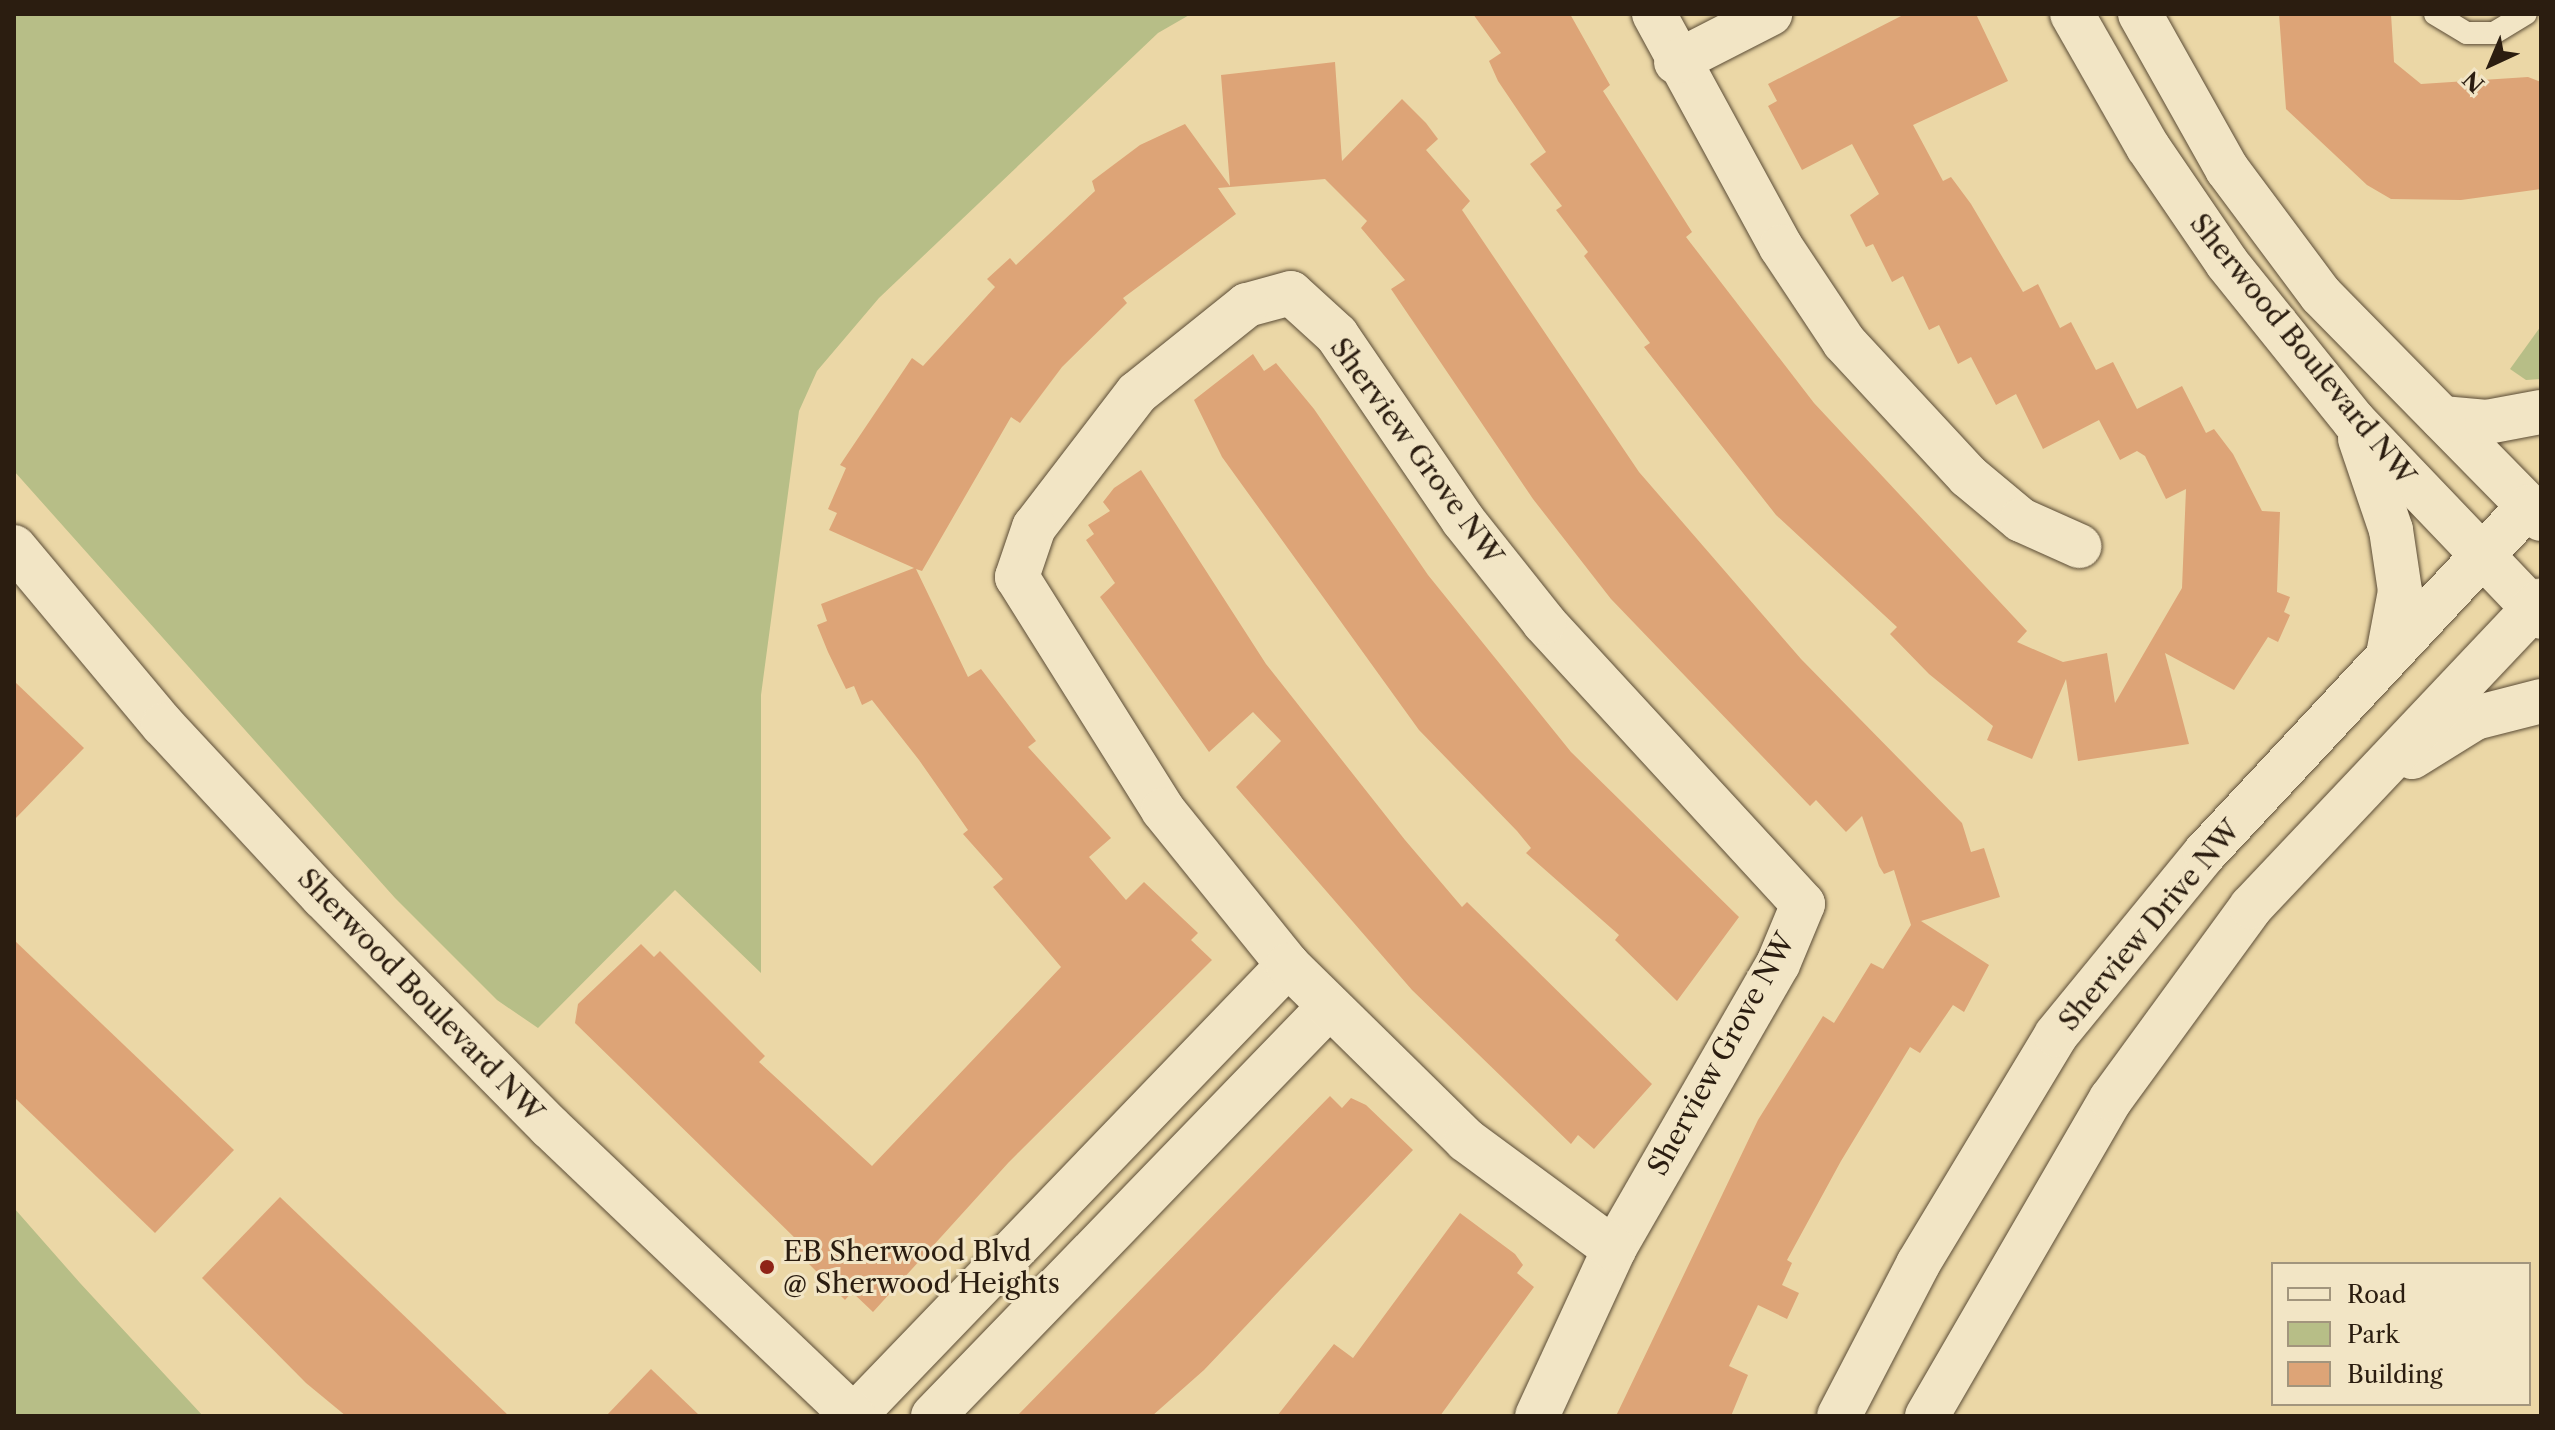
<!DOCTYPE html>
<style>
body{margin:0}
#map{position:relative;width:2555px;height:1430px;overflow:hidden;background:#ebd7a6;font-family:"Libre Caslon Text",serif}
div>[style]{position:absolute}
.green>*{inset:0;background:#b7be87}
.building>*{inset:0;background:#dda477}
.roads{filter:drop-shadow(0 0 2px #5b4c36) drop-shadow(0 0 2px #5b4c36)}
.lane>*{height:22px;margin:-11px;padding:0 11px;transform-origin:11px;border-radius:11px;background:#f2e5c5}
.street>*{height:44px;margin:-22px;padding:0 22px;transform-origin:22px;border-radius:22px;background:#f2e5c5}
.secondary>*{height:44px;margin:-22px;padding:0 22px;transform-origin:22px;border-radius:22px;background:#f2e5c5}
.dots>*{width:22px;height:22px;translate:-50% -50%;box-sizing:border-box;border:4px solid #f2e5c5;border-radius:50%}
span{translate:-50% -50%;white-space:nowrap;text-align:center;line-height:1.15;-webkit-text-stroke:6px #f2e5c5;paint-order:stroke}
.street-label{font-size:28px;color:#2b1d10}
.poi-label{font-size:28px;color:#2b1d10}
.left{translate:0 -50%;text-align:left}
.frame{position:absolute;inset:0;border:16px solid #2b1d10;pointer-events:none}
.legend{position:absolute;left:2271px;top:1262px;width:260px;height:144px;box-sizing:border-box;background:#f2e5c5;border:2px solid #a2957d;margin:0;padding:10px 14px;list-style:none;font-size:24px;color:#2b1d10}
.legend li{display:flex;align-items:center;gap:16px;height:40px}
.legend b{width:40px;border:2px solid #a2957d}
.north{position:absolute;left:2451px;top:24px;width:80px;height:80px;-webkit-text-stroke:6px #f2e5c5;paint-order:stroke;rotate:224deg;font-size:22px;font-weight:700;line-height:32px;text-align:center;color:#2b1d10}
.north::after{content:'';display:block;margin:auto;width:28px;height:36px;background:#2b1d10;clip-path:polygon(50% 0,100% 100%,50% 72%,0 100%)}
</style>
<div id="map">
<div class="green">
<div style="clip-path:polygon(14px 14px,1191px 14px,1158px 33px,879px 298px,817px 371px,799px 411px,761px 695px,761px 973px,675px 890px,538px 1028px,497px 1000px,395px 898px,14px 471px)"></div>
<div style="clip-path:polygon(2541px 326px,2541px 379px,2526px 380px,2510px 369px)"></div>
<div style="clip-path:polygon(14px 1208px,80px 1283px,203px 1416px,14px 1416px)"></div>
</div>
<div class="building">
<div style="clip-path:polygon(1473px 14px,1570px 14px,1610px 85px,1603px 91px,1692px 232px,1686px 237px,1814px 403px,2027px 631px,2017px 642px,2063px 662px,2107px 653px,2115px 703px,2182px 588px,2186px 489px,2166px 499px,2145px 456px,2137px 451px,2120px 460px,2099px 420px,2043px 449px,2016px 394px,1996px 405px,1971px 357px,1958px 364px,1939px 325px,1929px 330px,1903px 276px,1892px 282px,1873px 244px,1866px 247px,1850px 215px,1879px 194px,1852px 144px,1802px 170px,1768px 106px,1777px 101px,1768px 84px,1905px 14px,1976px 14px,2008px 81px,1913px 125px,1943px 181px,1951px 177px,1971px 204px,2023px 292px,2038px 284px,2060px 328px,2071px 322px,2096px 370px,2113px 362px,2137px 409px,2182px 386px,2206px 433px,2214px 429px,2233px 454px,2262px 511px,2280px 512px,2277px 592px,2290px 597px,2284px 612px,2290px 615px,2278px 642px,2268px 637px,2234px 690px,2165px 653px,2189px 744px,2078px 761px,2066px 679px,2032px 759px,1987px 740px,1993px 726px,1929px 674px,1890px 634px,1897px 627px,1776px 515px,1644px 347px,1650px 343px,1584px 256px,1588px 252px,1556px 210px,1562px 206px,1530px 164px,1546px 152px,1498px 81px,1489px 61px,1501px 53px)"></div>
<div style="clip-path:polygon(2279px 14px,2391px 14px,2394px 62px,2421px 84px,2528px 77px,2541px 82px,2541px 189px,2461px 200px,2391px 199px,2367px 185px,2286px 109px)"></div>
<div style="clip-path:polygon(1335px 62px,1342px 161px,1402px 99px,1426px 123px,1438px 139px,1426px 150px,1470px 201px,1462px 210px,1639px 472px,1801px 659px,1962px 823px,1971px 852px,1984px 848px,2000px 897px,1921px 921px,1989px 965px,1964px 1012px,1953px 1005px,1920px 1053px,1910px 1047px,1841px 1161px,1787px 1260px,1792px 1263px,1782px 1285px,1799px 1293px,1787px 1319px,1758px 1305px,1729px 1366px,1748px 1375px,1731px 1416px,1616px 1416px,1758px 1120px,1823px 1016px,1834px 1023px,1871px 963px,1883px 969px,1911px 925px,1894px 870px,1884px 874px,1879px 866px,1862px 816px,1846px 832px,1816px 800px,1810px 806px,1611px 599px,1533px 499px,1391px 289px,1405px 280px,1361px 228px,1367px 221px,1325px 179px,1218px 188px,1236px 214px,1123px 298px,1127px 303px,1062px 367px,1020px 423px,1011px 417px,922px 571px,916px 569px,968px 677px,981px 669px,1036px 741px,1028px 747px,1111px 838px,1089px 857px,1126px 900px,1144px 882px,1198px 933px,1191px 940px,1212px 960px,1009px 1162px,873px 1312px,852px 1292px,845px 1300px,793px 1248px,799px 1242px,575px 1023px,578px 1004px,641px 944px,654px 957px,660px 951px,765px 1056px,759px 1062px,872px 1166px,1061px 967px,993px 887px,1003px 879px,963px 834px,968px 830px,919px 760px,872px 700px,862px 705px,854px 686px,846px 689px,828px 652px,817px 625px,827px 621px,821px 604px,914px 568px,829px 530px,837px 513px,828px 509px,846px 468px,840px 465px,912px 358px,923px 366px,995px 287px,987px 279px,1010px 258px,1016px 265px,1095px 191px,1092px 181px,1140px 145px,1185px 124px,1230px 186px,1221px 75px)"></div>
<div style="clip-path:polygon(1253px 354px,1264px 371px,1276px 363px,1314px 409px,1428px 575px,1571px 752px,1739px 917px,1677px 1001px,1615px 940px,1619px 935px,1526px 853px,1531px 848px,1517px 831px,1419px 730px,1222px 457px,1194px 400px)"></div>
<div style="clip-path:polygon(1141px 470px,1266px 664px,1405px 840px,1462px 907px,1467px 902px,1652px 1084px,1594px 1149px,1578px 1135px,1571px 1144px,1412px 990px,1236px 787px,1281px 741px,1253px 712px,1209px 752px,1100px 597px,1115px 583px,1086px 540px,1094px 534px,1088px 525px,1110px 511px,1103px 502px,1114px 488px)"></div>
<div style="clip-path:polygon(14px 681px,84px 748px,14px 820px)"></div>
<div style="clip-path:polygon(14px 940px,234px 1150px,155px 1233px,14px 1097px)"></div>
<div style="clip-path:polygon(1330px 1096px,1342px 1108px,1351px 1098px,1366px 1105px,1413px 1150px,1204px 1370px,1152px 1416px,1017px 1416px)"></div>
<div style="clip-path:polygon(280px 1197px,509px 1416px,346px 1416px,306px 1383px,202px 1278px)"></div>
<div style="clip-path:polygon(1460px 1213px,1515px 1254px,1523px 1265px,1517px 1273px,1534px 1287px,1440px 1416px,1277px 1416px,1334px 1344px,1353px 1358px)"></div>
<div style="clip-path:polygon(651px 1369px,700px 1416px,606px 1416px)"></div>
</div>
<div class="roads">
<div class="lane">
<div style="left:2435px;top:14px;width:37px;rotate:31deg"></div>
<div style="left:2467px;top:33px;width:27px"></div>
<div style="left:2494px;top:33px;width:37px;rotate:-31deg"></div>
</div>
<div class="street">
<div style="left:1654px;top:14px;width:265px;rotate:61.4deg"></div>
<div style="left:1781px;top:247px;width:114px;rotate:56.4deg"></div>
<div style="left:1844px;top:342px;width:183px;rotate:47.2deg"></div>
<div style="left:1968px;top:476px;width:69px;rotate:39.7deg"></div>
<div style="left:2021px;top:520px;width:64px;rotate:24.1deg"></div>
<div style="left:1676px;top:62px;width:106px;rotate:-27.1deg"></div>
<div style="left:854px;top:1416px;width:626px;rotate:-46.1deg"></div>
<div style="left:933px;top:1416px;width:568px;rotate:-45.93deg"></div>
<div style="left:1537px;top:1416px;width:184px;rotate:-65.2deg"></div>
<div style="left:1614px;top:1249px;width:329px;rotate:-60.1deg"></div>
<div style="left:1778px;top:964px;width:65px;rotate:-67.4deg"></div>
<div style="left:1803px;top:904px;width:383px;rotate:-132.6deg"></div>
<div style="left:1544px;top:622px;width:130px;rotate:-128.5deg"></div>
<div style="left:1463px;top:520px;width:224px;rotate:-124.3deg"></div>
<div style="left:1337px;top:335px;width:62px;rotate:-137.6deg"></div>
<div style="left:1291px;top:293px;width:46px;rotate:164.7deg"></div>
<div style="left:1247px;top:305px;width:141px;rotate:141.3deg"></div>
<div style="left:1137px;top:393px;width:169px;rotate:127.5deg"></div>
<div style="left:1034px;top:527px;width:53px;rotate:108.8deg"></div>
<div style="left:1017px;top:577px;width:275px;rotate:57.9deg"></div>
<div style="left:1163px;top:810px;width:199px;rotate:51.1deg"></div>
<div style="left:1288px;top:965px;width:250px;rotate:44.5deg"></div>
<div style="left:1466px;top:1140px;width:184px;rotate:36.4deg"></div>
</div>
<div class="secondary">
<div style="left:2072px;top:14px;width:153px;rotate:60.3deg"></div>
<div style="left:2148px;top:147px;width:140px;rotate:55.7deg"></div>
<div style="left:2227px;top:263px;width:203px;rotate:51.2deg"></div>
<div style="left:2354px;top:421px;width:271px;rotate:46.3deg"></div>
<div style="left:2140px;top:14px;width:178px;rotate:60.7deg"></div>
<div style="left:2227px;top:169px;width:157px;rotate:53.3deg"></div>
<div style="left:2321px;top:295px;width:314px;rotate:45.5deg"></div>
<div style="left:2442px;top:418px;width:45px;rotate:5.1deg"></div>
<div style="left:2487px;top:422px;width:55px;rotate:-10.5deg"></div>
<div style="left:2360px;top:439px;width:96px;rotate:71.2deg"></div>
<div style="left:2391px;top:530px;width:62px;rotate:81.6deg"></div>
<div style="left:2400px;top:591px;width:65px;rotate:100.6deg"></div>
<div style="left:14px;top:547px;width:232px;rotate:50.1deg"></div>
<div style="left:163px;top:725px;width:235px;rotate:47.1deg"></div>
<div style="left:323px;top:897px;width:323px;rotate:45.4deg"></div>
<div style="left:550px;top:1127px;width:419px;rotate:43.6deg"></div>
<div style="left:2412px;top:757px;width:74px;rotate:-31.8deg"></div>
<div style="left:2475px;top:718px;width:68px;rotate:-14.4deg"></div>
<div style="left:1839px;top:1416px;width:171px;rotate:-62.5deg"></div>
<div style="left:1918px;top:1264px;width:267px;rotate:-58.9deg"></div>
<div style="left:2056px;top:1035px;width:235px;rotate:-50.7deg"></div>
<div style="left:2205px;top:853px;width:473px;rotate:-47deg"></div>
<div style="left:1927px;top:1416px;width:367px;rotate:-59.9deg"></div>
<div style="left:2111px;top:1099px;width:238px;rotate:-53.9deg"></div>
<div style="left:2251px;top:907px;width:422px;rotate:-46.6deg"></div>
</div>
</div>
<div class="dots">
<div style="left:767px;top:1267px;background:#8f2418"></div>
</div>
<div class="street-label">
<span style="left:2303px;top:349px;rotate:51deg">Sherwood Boulevard NW</span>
<span style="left:1417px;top:451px;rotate:54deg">Sherview Grove NW</span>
<span style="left:2149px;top:925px;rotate:-50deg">Sherview Drive NW</span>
<span style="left:421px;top:995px;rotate:46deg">Sherwood Boulevard NW</span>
<span style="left:1721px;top:1054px;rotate:-61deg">Sherview Grove NW</span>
</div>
<div class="poi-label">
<span class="left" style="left:783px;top:1267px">EB Sherwood Blvd<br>@ Sherwood Heights</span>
</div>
<div class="frame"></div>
<ul class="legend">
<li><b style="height:10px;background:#f2e5c5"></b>Road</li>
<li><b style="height:22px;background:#b7be87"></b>Park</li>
<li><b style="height:22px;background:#dda477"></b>Building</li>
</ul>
<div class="north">N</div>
</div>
